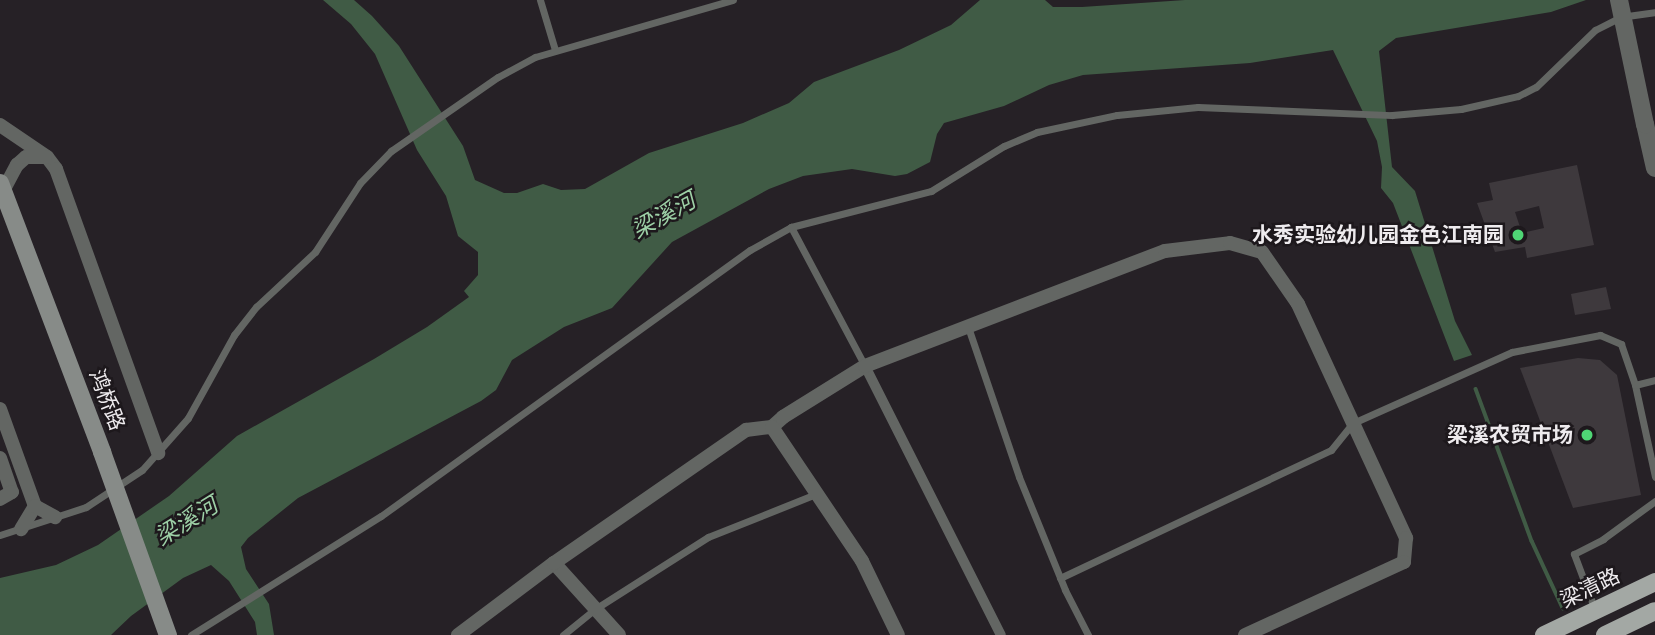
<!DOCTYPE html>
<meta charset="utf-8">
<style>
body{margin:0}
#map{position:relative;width:1655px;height:635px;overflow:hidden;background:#262126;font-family:Karla,"Noto Sans SC",sans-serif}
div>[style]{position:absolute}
.water>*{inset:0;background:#405b45}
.stream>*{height:3.5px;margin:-1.75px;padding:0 1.75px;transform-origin:1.75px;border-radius:1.75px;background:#405b45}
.building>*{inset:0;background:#3e393d}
.service>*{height:7px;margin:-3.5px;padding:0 3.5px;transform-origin:3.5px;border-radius:3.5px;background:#636663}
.pedestrian>*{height:10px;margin:-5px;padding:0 5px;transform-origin:5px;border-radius:5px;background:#636663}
.minor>*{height:14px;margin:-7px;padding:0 7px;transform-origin:7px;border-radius:7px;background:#636663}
.tertiary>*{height:18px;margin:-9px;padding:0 9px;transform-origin:9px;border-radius:9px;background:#636663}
.secondary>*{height:18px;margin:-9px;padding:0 9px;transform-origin:9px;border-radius:9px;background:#878b88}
.primary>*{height:18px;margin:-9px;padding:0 9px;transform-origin:9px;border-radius:9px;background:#a3a8a4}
.tertiary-bridge>*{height:18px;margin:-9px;padding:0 9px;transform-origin:9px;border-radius:9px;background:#636663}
.secondary-bridge>*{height:18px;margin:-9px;padding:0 9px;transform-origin:9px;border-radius:9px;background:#878b88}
.dots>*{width:19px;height:19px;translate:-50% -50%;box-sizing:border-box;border:4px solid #1d181c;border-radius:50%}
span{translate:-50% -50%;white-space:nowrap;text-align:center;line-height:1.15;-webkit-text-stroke:5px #1d181c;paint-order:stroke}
.poi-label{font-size:21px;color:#eeebee;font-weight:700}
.right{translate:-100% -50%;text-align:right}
.street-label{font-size:21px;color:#eeebee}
.water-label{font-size:23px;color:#9dd0a6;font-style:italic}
</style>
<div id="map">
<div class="water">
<div style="clip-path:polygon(323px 0,354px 0,372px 16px,399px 46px,463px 146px,475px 180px,504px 193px,517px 193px,543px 184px,561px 190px,585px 189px,649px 153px,743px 123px,789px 103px,814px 82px,899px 50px,951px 25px,980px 0,1045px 0,1053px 7px,1082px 7px,1185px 0,1586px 0,1551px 12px,1396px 38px,1379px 51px,1392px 167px,1415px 191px,1455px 321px,1472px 355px,1454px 361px,1393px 203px,1381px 188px,1382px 167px,1377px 141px,1333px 50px,1250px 63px,1083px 75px,1049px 85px,1004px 106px,944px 123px,937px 134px,930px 162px,907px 174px,895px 176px,852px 169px,803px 176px,769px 189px,672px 242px,612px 308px,564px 327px,512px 360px,496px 390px,481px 401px,298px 498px,248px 538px,241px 547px,246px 569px,269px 604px,274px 635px,257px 635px,255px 622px,229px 581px,211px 565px,183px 578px,131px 616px,111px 635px,0 635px,0 578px,56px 565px,98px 545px,169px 496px,237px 436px,374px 359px,427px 327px,469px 297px,464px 291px,478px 275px,478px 252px,458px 236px,446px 196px,417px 150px,375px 54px,351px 24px)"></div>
</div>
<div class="stream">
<div style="left:1476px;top:389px;width:162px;rotate:69.8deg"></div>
<div style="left:1532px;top:541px;width:74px;rotate:65.2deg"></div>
</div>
<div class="building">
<div style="clip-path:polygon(evenodd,1577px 165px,1594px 245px,1527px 258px,1525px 247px,1495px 252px,1477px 203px,1493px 200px,1489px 183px,1577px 165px,1539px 206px,1544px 228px,1522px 233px,1515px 212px,1539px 206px)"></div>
<div style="clip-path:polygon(1606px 287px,1611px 309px,1575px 315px,1571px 294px)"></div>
<div style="clip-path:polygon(1578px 358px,1600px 360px,1617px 375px,1641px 495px,1573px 508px,1520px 368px)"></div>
</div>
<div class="service">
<div style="left:540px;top:0;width:52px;rotate:73.3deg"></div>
<div style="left:791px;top:227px;width:157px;rotate:62deg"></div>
<div style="left:968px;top:327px;width:158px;rotate:71.2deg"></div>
<div style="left:1019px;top:477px;width:122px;rotate:67.8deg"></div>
<div style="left:1065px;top:590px;width:51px;rotate:62.9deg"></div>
<div style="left:1635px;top:385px;width:94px;rotate:77.7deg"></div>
<div style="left:0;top:535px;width:90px;rotate:-18deg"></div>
<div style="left:86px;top:507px;width:67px;rotate:-33.5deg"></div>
<div style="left:142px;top:470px;width:69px;rotate:-48.5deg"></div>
<div style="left:188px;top:418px;width:95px;rotate:-61deg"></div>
<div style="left:234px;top:335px;width:36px;rotate:-52deg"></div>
<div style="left:256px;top:307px;width:81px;rotate:-43deg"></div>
<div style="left:315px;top:252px;width:82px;rotate:-56.9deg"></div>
<div style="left:360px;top:183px;width:45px;rotate:-45.9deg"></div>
<div style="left:391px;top:151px;width:130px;rotate:-34.7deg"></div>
<div style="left:498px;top:77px;width:42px;rotate:-28.4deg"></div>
<div style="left:535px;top:57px;width:206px;rotate:-16.1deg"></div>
<div style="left:1060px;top:578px;width:300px;rotate:-25.3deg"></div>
<div style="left:1331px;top:450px;width:35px;rotate:-51deg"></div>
<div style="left:1353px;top:423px;width:174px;rotate:-24.1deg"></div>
<div style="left:1512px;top:352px;width:90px;rotate:-10.9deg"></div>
<div style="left:1600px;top:335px;width:23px;rotate:23deg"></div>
<div style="left:1621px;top:344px;width:43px;rotate:71.1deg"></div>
<div style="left:1635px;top:385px;width:21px;rotate:-14deg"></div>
<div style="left:1595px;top:610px;width:60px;rotate:-110.6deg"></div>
<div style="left:1574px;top:554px;width:33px;rotate:-27deg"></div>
<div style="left:1603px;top:539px;width:64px;rotate:-36.2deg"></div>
<div style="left:191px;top:635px;width:224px;rotate:-32.1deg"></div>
<div style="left:381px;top:516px;width:455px;rotate:-35.8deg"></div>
<div style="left:750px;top:250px;width:47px;rotate:-29.3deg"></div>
<div style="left:791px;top:227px;width:145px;rotate:-14.4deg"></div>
<div style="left:931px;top:191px;width:86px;rotate:-31.7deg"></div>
<div style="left:1004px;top:146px;width:36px;rotate:-23deg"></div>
<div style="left:1037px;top:132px;width:82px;rotate:-12deg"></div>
<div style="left:1117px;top:115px;width:81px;rotate:-5.6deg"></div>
<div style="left:1198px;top:107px;width:194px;rotate:2.4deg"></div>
<div style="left:1392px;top:115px;width:69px;rotate:-5deg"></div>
<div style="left:1461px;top:109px;width:58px;rotate:-12.8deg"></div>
<div style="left:1518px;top:96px;width:20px;rotate:-27deg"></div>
<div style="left:1536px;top:87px;width:82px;rotate:-44deg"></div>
<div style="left:1595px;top:30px;width:28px;rotate:-27deg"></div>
<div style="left:1620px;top:17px;width:35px;rotate:-8deg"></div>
<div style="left:563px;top:635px;width:41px;rotate:-39.1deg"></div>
<div style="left:595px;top:609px;width:134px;rotate:-32.5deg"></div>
<div style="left:708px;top:537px;width:116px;rotate:-21.7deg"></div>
</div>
<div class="pedestrian">
<div style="left:865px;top:366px;width:301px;rotate:63.2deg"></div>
</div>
<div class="minor">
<div style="left:0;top:125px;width:57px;rotate:34.2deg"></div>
<div style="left:47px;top:157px;width:15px;rotate:53deg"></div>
<div style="left:56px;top:169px;width:302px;rotate:70.2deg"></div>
<div style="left:0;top:190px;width:3px;rotate:18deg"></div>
<div style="left:3px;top:191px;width:30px;rotate:-62deg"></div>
<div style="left:17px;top:165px;width:12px;rotate:-42deg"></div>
<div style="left:26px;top:157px;width:19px"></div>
<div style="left:0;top:409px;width:103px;rotate:70.2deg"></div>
<div style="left:35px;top:506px;width:27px;rotate:121deg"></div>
<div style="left:772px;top:427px;width:15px;rotate:-42deg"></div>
<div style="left:783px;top:417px;width:97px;rotate:-31.9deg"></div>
<div style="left:865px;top:366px;width:321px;rotate:-21deg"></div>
<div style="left:1165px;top:251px;width:65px;rotate:-7deg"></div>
<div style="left:1230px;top:243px;width:33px;rotate:16deg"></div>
<div style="left:1262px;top:252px;width:63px;rotate:55.3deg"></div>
<div style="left:1298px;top:304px;width:258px;rotate:65.2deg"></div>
<div style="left:1406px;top:538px;width:24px;rotate:95deg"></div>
<div style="left:1404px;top:562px;width:175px;rotate:155.3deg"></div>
<div style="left:0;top:458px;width:36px;rotate:71deg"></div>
<div style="left:12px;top:492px;width:14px;rotate:150deg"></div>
<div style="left:35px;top:506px;width:23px;rotate:29deg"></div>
<div style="left:554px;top:563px;width:97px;rotate:47.9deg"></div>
<div style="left:458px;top:635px;width:120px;rotate:-36.9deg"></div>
<div style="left:554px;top:563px;width:234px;rotate:-34.7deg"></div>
<div style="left:746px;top:430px;width:26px;rotate:-7deg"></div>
<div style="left:772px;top:427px;width:161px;rotate:56.1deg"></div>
<div style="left:862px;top:561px;width:82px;rotate:64.1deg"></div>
</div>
<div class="tertiary">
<div style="left:1645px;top:124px;width:45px;rotate:77.2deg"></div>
</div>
<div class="secondary">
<div style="left:0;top:183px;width:288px;rotate:69.2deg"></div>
</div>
<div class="primary">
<div style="left:1544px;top:635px;width:123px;rotate:-25.5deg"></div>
<div style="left:1605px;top:635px;width:55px;rotate:-25.6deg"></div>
</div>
<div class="tertiary-bridge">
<div style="left:1619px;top:0;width:127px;rotate:78.2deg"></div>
</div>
<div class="secondary-bridge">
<div style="left:102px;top:452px;width:195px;rotate:70.2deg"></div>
</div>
<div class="dots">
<div style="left:1518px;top:235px;background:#4fd675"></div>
<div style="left:1587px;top:435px;background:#4fd675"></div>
</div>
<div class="poi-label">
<span class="right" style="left:1504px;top:235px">水秀实验幼儿园金色江南园</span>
<span class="right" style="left:1573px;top:435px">梁溪农贸市场</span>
</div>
<div class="street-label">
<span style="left:107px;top:400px;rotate:69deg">鸿桥路</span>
<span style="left:1590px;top:588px;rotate:-26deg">梁清路</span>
</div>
<div class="water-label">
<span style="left:664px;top:216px;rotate:-29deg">梁溪河</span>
<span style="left:187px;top:522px;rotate:-32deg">梁溪河</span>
</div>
</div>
